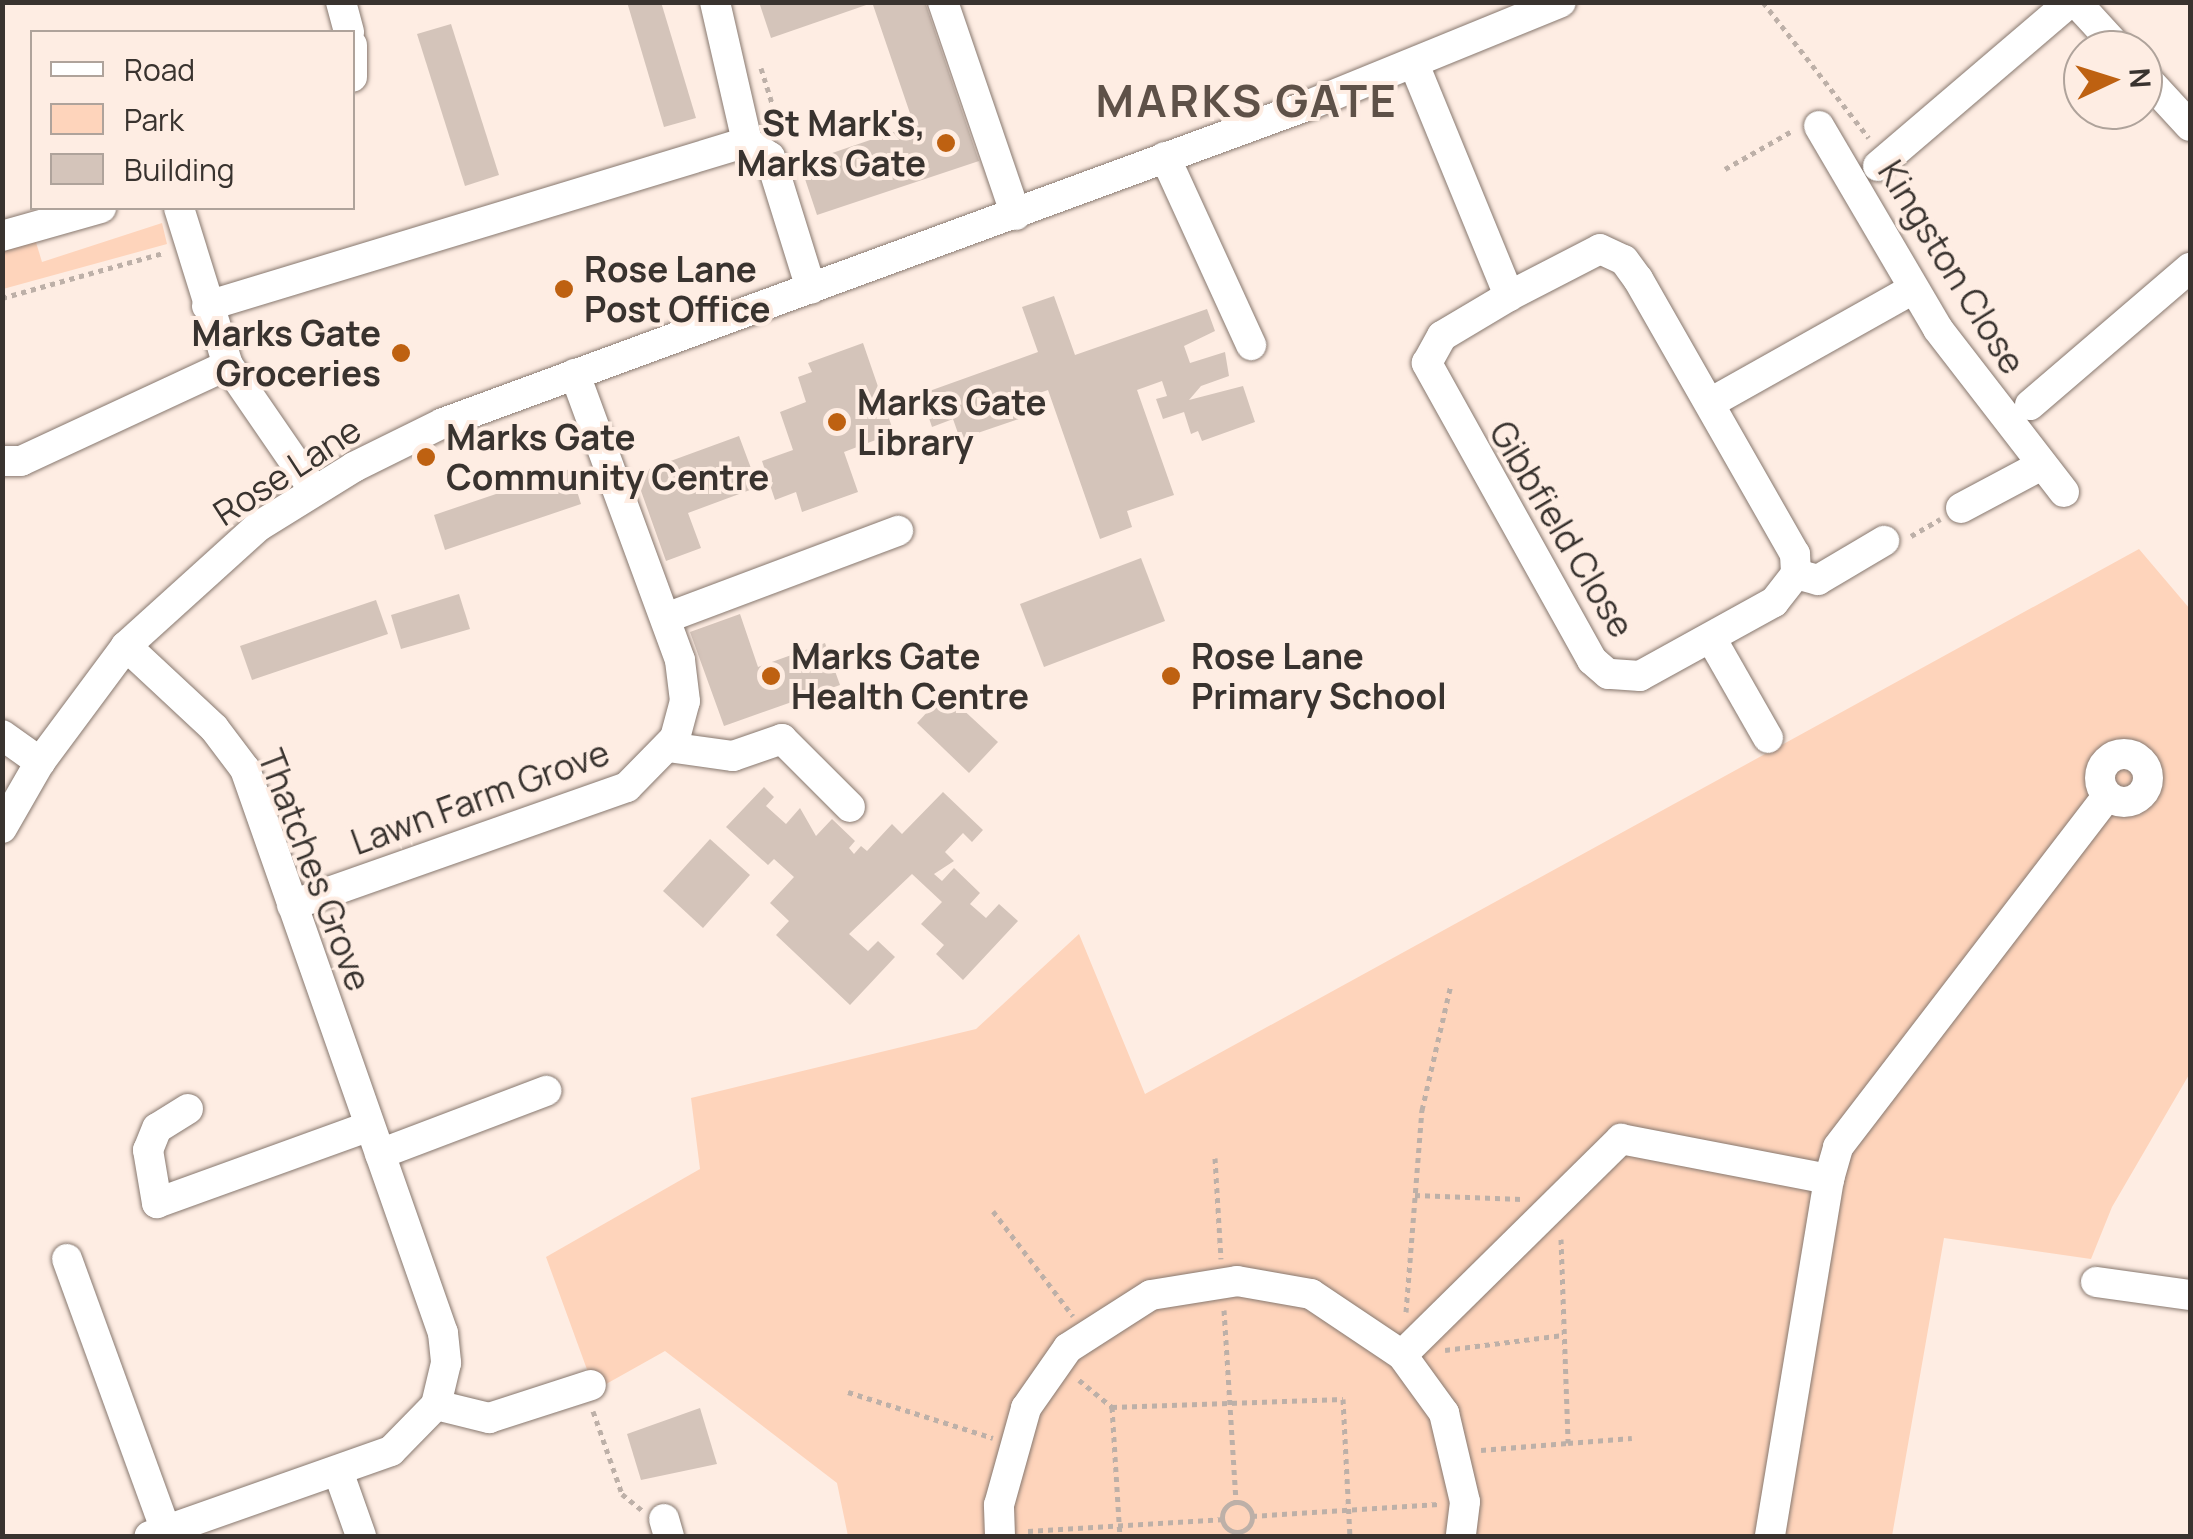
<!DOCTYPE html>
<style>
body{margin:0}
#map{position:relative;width:2193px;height:1539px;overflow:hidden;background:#feede3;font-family:Manrope,sans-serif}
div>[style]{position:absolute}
.green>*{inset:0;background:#fed4bb}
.building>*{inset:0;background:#d4c4ba}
.path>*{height:5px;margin-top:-2.5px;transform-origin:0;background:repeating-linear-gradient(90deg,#bdb0a8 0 5px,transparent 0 10px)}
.path>.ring{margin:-2.5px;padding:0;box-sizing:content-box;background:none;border:5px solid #bdb0a8;border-radius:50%}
.roads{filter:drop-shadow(0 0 2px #87786f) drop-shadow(0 0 2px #87786f)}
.minor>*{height:30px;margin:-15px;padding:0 15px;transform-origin:15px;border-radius:15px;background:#fff}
.minor>.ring{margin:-15px;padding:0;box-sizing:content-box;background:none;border:30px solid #fff;border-radius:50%}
.dots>*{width:28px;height:28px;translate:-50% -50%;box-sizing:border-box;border:5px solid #feede3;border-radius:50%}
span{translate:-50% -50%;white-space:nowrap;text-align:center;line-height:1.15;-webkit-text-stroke:8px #feede3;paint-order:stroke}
.poi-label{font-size:35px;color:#39332f;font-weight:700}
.right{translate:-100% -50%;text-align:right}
.left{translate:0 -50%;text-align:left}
.street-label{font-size:35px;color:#39332f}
.district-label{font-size:45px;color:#5e5148;font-weight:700;letter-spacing:2.5px}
.frame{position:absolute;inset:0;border:5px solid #39332f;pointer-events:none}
.legend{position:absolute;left:30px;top:30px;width:325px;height:180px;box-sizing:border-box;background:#feede3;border:2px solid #afa39b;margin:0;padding:12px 18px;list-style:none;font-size:30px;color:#39332f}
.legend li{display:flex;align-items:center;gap:20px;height:50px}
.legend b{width:50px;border:2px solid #afa39b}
.north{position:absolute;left:2063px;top:30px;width:100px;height:100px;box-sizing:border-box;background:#feede3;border:2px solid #afa39b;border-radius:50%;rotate:86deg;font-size:28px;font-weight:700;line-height:40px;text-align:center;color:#39332f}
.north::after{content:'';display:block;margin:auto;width:35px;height:45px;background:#be6111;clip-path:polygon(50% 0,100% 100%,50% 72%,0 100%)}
</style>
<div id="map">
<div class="green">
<div style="clip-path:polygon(162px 223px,167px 244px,3px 289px,3px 247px,35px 239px,42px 262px)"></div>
<div style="clip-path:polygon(2139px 549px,2190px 609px,2190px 1073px,2112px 1207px,2091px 1259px,1944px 1238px,1892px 1536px,848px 1536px,837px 1483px,665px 1351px,599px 1388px,589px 1375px,546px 1257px,700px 1169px,691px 1098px,976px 1029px,1079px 934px,1145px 1094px)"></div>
</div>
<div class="building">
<div style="clip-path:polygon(627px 2px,661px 2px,696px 118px,664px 127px)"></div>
<div style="clip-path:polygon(759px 2px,872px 2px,872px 3px,771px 38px)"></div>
<div style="clip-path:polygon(872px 2px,925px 2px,979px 161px,817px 215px,800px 164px,914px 125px)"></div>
<div style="clip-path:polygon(451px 24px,499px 175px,465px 186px,417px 34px)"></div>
<div style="clip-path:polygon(1054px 296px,1075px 355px,1207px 309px,1215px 331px,1184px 346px,1190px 363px,1225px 352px,1229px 376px,1201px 386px,1189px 400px,1243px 386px,1255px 422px,1202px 441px,1198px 431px,1191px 434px,1184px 412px,1163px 419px,1156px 399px,1167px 396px,1162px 381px,1137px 390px,1174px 495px,1127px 511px,1132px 527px,1100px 539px,1048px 390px,1019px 400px,1025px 417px,960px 439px,953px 419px,932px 427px,921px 394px,1038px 352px,1022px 307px)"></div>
<div style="clip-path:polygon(863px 343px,894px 433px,844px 452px,858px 492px,802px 512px,796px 492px,775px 500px,762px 461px,793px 450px,780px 412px,806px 402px,798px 377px,812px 372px,808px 363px)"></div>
<div style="clip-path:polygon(739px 436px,758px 487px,688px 513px,701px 548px,666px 561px,635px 474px)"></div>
<div style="clip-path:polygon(570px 469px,581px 504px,445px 550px,434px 515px)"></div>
<div style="clip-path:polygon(1141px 558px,1165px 621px,1044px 667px,1020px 604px)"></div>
<div style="clip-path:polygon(459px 594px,470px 629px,401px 649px,391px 615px)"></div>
<div style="clip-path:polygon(376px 600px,388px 634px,252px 680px,240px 646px)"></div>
<div style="clip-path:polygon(740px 614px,758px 667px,825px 643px,840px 685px,724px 726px,690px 632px)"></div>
<div style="clip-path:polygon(945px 693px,998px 742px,969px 773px,917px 723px)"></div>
<div style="clip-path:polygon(764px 787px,774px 797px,766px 806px,786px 824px,800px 808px,816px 836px,832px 819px,855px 841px,849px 848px,854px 854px,861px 846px,867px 851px,892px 824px,902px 834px,943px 792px,983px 830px,972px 842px,963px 833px,945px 852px,954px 861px,934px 874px,942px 881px,954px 868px,980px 893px,970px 904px,986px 918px,999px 904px,1018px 921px,963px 980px,936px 954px,944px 945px,921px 924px,942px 902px,912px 874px,849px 934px,868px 951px,878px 941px,895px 957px,850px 1005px,776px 935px,789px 921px,770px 903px,794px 877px,774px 859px,768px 865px,726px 827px)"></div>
<div style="clip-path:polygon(710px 839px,750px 875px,703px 928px,663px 891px)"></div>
<div style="clip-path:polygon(700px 1408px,717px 1464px,641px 1480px,627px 1434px)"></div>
</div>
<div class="path">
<div style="left:1763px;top:2px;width:172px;rotate:52.1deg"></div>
<div style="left:761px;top:68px;width:64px;rotate:72.7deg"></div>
<div style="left:1725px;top:169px;width:77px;rotate:-29.6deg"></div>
<div style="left:2px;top:298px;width:167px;rotate:-15.6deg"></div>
<div style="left:1911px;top:536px;width:34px;rotate:-30deg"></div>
<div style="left:1215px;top:1158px;width:101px;rotate:86.6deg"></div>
<div style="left:1415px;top:1195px;width:107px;rotate:2.1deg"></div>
<div style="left:993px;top:1211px;width:132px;rotate:52.7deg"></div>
<div style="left:1561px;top:1239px;width:204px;rotate:88deg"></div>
<div style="left:1568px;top:1443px;width:64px;rotate:-4.5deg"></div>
<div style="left:1224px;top:1310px;width:191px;rotate:86.4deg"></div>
<div style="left:1406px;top:1312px;width:203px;rotate:-85.5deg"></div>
<div style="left:1422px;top:1110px;width:129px;rotate:-77deg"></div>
<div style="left:1445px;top:1350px;width:119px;rotate:-7.2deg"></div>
<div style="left:1079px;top:1380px;width:43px;rotate:39.3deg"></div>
<div style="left:1112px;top:1407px;width:129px;rotate:86.5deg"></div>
<div style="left:848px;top:1392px;width:152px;rotate:17.6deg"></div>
<div style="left:1112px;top:1407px;width:231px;rotate:-2deg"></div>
<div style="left:1343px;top:1399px;width:137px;rotate:87.1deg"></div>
<div style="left:593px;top:1411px;width:88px;rotate:70.7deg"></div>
<div style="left:622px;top:1494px;width:26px;rotate:39deg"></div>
<div style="left:1481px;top:1450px;width:87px;rotate:-4.6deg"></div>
<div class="ring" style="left:1222px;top:1502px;width:25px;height:25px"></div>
<div style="left:1252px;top:1516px;width:187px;rotate:-3.7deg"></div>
<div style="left:1028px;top:1531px;width:194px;rotate:-3.5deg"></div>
</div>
<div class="roads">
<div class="minor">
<div style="left:341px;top:2px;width:31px;rotate:75deg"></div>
<div style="left:715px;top:2px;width:144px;rotate:77.1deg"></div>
<div style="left:943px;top:2px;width:225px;rotate:71.1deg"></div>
<div style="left:2076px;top:2px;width:65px;rotate:47.5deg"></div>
<div style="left:352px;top:45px;width:32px;rotate:90deg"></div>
<div style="left:1414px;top:64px;width:251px;rotate:67.7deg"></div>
<div style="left:1509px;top:296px;width:102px;rotate:-27.3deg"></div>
<div style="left:1600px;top:249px;width:26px;rotate:25deg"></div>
<div style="left:1624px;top:260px;width:24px;rotate:54deg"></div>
<div style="left:1638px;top:279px;width:317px;rotate:60.3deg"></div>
<div style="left:1795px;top:554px;width:20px;rotate:87deg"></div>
<div style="left:1796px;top:574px;width:36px;rotate:128deg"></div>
<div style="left:1774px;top:602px;width:153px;rotate:151.1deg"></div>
<div style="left:1640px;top:676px;width:32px;rotate:-176deg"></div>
<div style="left:1608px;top:674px;width:21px;rotate:-139deg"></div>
<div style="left:1592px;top:660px;width:340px;rotate:-119.1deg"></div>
<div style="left:1427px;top:363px;width:31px;rotate:-61deg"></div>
<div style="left:1442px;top:336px;width:78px;rotate:-30.8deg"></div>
<div style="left:2143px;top:75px;width:69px;rotate:47.3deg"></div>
<div style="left:1819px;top:126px;width:235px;rotate:59.6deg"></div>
<div style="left:1938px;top:329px;width:206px;rotate:52.3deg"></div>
<div style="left:1165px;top:157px;width:207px;rotate:65.4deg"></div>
<div style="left:1878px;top:166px;width:253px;rotate:-40.5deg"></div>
<div style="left:179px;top:208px;width:164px;rotate:72.7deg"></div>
<div style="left:228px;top:365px;width:152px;rotate:55.5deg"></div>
<div style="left:2px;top:236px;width:103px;rotate:-15.8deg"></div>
<div style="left:207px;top:306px;width:564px;rotate:-16.89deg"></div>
<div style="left:747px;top:142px;width:27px;rotate:33deg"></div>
<div style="left:770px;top:157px;width:138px;rotate:72.7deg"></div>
<div style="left:1710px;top:403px;width:233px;rotate:-29.3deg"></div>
<div style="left:2030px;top:405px;width:211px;rotate:-40.6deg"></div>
<div style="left:2px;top:461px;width:19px"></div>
<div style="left:21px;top:461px;width:228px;rotate:-24.9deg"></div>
<div style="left:1961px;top:508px;width:92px;rotate:-28deg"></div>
<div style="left:1796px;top:574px;width:23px;rotate:15deg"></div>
<div style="left:1818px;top:580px;width:77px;rotate:-30.6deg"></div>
<div style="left:666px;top:618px;width:248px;rotate:-20.6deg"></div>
<div style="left:1711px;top:638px;width:115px;rotate:60.3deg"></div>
<div style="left:126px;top:646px;width:120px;rotate:43deg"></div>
<div style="left:214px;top:728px;width:51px;rotate:52.9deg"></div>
<div style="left:245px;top:769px;width:598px;rotate:70.66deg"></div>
<div style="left:443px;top:1333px;width:30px;rotate:84deg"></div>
<div style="left:446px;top:1363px;width:43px;rotate:103.4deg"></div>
<div style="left:436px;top:1405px;width:64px;rotate:134.4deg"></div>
<div style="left:391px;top:1451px;width:256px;rotate:160.6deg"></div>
<div style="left:2px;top:735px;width:47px;rotate:35.4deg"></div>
<div style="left:668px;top:747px;width:66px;rotate:7.9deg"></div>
<div style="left:733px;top:756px;width:52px;rotate:-19.1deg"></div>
<div style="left:782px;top:739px;width:96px;rotate:45deg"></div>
<div class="ring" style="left:2100px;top:754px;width:18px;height:18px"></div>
<div style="left:2px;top:828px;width:76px;rotate:-60.1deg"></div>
<div style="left:40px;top:762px;width:144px;rotate:-53.4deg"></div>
<div style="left:126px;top:646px;width:179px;rotate:-42.1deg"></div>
<div style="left:259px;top:526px;width:112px;rotate:-31.8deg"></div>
<div style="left:354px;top:467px;width:99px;rotate:-26.3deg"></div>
<div style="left:443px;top:423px;width:923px;rotate:-20.16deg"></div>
<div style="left:1309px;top:105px;width:272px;rotate:-22.2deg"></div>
<div style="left:292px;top:905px;width:355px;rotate:-19.4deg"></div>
<div style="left:627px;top:787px;width:69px;rotate:-45.6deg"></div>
<div style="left:675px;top:738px;width:38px;rotate:-75deg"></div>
<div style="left:685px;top:701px;width:41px;rotate:-97deg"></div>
<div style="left:680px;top:660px;width:305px;rotate:-110.2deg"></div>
<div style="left:188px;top:1109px;width:36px;rotate:148deg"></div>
<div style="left:157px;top:1128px;width:24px;rotate:112deg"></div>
<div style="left:148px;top:1150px;width:54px;rotate:80.4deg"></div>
<div style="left:157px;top:1203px;width:226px;rotate:-19.9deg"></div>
<div style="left:380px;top:1154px;width:178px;rotate:-20.8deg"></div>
<div style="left:1829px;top:1179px;width:33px;rotate:-74deg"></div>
<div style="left:1838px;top:1147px;width:442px;rotate:-52.5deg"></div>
<div style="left:67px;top:1259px;width:289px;rotate:70deg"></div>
<div style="left:2096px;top:1282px;width:95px;rotate:7.9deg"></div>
<div style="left:1402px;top:1355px;width:308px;rotate:-44.6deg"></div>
<div style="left:1621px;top:1139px;width:212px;rotate:10.9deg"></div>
<div style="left:1829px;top:1179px;width:362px;rotate:99.4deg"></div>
<div style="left:436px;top:1405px;width:55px;rotate:13.8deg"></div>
<div style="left:489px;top:1418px;width:107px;rotate:-17.9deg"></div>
<div style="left:338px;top:1471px;width:69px;rotate:70.5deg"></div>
<div style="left:664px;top:1519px;width:18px;rotate:74deg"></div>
<div style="left:1000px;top:1536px;width:31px;rotate:-92deg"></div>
<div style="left:999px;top:1505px;width:101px;rotate:-74.4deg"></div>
<div style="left:1026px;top:1408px;width:73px;rotate:-55deg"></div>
<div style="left:1068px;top:1348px;width:98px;rotate:-32.6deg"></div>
<div style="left:1151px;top:1295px;width:87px;rotate:-9.2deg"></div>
<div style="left:1237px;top:1281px;width:75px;rotate:10deg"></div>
<div style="left:1311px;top:1294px;width:110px;rotate:33.8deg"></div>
<div style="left:1402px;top:1355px;width:72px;rotate:54.1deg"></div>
<div style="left:1444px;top:1413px;width:91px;rotate:76.7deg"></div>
<div style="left:1465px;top:1502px;width:34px;rotate:97deg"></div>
</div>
</div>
<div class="dots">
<div style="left:946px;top:143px;background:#be6111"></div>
<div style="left:564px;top:289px;background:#be6111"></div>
<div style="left:401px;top:353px;background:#be6111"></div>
<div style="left:837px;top:422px;background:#be6111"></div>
<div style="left:426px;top:457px;background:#be6111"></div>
<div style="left:771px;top:676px;background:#be6111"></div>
<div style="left:1171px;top:676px;background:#be6111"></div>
</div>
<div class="poi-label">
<span class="right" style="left:926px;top:143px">St Mark's,<br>Marks Gate</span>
<span class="left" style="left:584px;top:289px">Rose Lane<br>Post Office</span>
<span class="right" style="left:381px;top:353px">Marks Gate<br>Groceries</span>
<span class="left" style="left:857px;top:422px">Marks Gate<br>Library</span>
<span class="left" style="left:446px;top:457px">Marks Gate<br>Community Centre</span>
<span class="left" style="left:791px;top:676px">Marks Gate<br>Health Centre</span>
<span class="left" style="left:1191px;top:676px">Rose Lane<br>Primary School</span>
</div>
<div class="street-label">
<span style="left:1952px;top:267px;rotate:58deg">Kingston Close</span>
<span style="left:287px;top:471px;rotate:-33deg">Rose Lane</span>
<span style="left:1562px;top:529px;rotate:59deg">Gibbfield Close</span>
<span style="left:480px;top:797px;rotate:-20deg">Lawn Farm Grove</span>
<span style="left:315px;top:870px;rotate:69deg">Thatches Grove</span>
</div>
<div class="district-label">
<span style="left:1247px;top:101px">MARKS GATE</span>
</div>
<div class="frame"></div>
<ul class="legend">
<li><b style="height:12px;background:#fff"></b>Road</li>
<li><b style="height:28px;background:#fed4bb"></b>Park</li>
<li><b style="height:28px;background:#d4c4ba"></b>Building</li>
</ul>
<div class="north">N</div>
</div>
